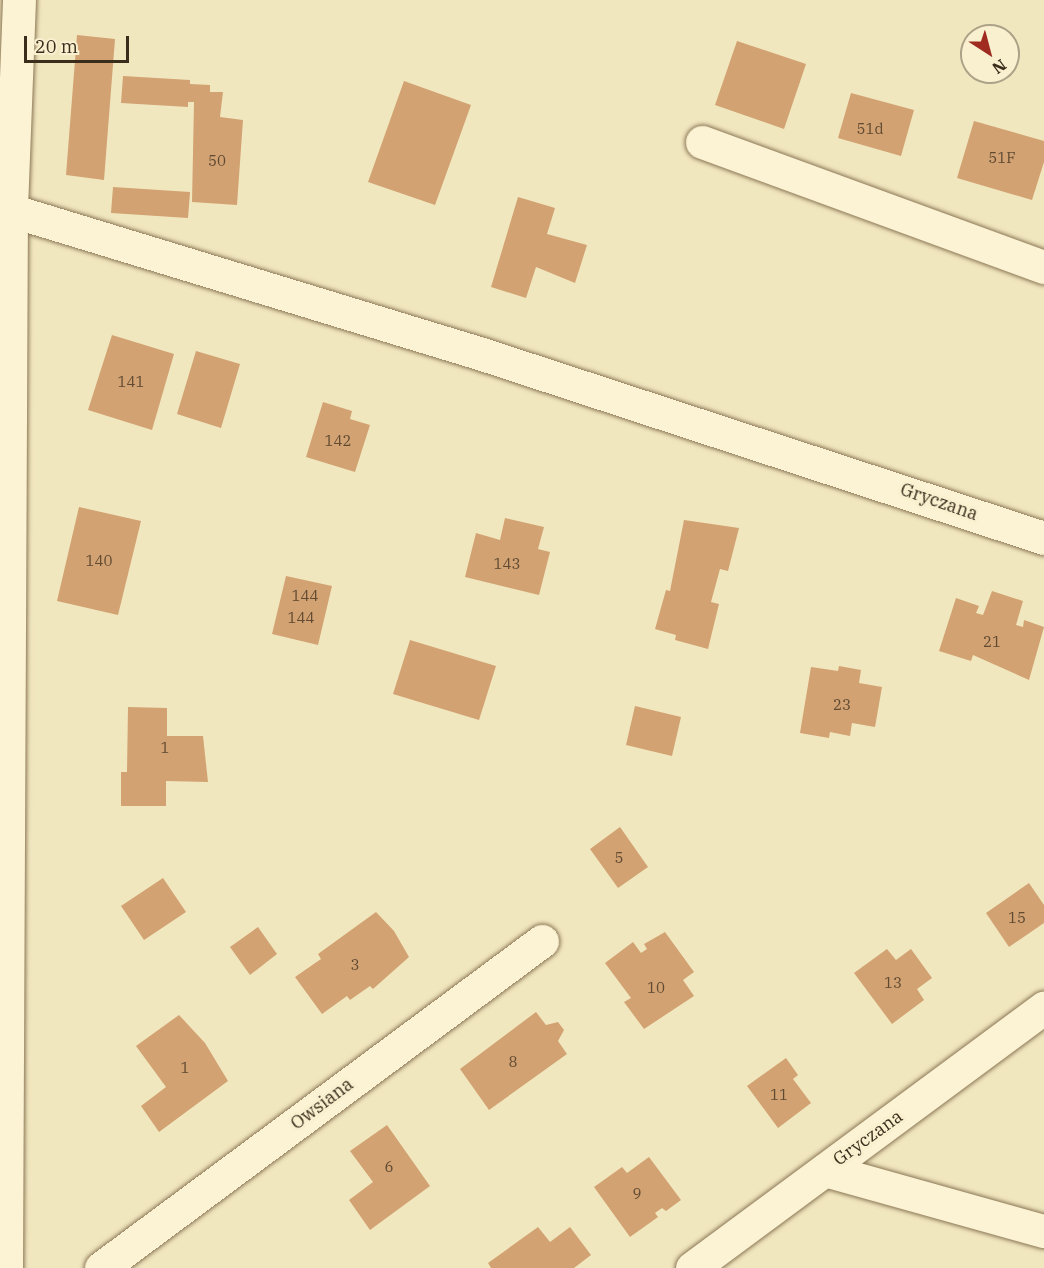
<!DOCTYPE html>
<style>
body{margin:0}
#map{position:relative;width:1044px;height:1268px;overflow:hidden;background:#f1e7bf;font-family:"IBM Plex Serif",serif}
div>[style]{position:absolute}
.building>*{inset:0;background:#d2a272}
.roads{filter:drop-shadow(0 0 2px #8c7756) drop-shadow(0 0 2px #8c7756)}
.minor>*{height:33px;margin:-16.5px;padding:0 16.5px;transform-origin:16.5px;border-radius:16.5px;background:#fbf3d3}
span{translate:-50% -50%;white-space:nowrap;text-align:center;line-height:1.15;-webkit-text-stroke:6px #f8f0cf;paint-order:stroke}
.number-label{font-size:15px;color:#604a32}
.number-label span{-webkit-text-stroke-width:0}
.street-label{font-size:18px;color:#3a2d1c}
.north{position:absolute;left:960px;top:24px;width:60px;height:60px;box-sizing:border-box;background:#f8f0cf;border:2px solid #aca287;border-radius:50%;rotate:144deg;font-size:16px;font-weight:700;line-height:24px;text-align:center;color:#3a2d1c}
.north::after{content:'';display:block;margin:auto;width:21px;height:27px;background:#9f2b21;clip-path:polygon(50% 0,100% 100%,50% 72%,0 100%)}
.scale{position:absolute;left:24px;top:36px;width:105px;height:27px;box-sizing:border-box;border:3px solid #3a2d1c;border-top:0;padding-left:8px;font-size:18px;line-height:21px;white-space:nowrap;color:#3a2d1c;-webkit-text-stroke:4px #f8f0cf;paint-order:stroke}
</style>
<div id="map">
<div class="building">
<div style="clip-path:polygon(77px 35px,115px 39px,104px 180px,66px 175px)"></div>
<div style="clip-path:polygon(737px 41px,806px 64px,784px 129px,715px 105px)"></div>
<div style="clip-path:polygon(123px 76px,190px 80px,190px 84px,210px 85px,210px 92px,223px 92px,220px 117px,243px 120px,237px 205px,192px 202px,194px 102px,188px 102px,188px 107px,121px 103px)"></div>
<div style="clip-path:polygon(404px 81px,471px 105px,435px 205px,368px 182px)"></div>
<div style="clip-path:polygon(851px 93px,914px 110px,901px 156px,838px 138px)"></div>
<div style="clip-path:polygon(974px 121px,1044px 141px,1044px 162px,1032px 200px,957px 178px)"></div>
<div style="clip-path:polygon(113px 187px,190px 192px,188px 218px,111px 213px)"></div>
<div style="clip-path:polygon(518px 197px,555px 208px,547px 234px,587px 245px,575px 283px,536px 267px,526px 298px,491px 287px)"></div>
<div style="clip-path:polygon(112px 335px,174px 354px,152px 430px,88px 410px)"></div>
<div style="clip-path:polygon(196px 351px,240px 364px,221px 428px,177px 414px)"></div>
<div style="clip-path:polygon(323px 402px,352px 411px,350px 419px,370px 425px,355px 472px,306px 457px)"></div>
<div style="clip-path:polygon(79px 507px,141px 521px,118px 615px,57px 601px)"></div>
<div style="clip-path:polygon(505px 518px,544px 527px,538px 549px,550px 552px,539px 595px,465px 577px,476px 533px,500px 540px)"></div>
<div style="clip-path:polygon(684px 520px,739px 528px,728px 571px,720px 569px,711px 602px,719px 604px,708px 649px,675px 640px,676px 635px,655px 629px,666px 590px,670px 591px)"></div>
<div style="clip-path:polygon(286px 576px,332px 586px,318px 645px,272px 634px)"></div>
<div style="clip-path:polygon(992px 591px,1023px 601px,1016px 625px,1023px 627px,1024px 620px,1044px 627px,1029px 680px,973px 655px,971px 661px,939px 651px,956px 598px,979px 606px,976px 613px,983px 615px)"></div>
<div style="clip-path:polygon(410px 640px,496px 666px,479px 720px,393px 694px)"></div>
<div style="clip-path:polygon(839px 666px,861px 670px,859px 683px,882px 687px,875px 727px,852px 723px,850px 736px,830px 732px,829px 738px,800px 733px,811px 667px,838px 671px)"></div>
<div style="clip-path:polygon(635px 706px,681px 717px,672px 756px,626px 745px)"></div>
<div style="clip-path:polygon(128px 707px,167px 708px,167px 736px,203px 736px,208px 782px,166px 781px,166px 806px,121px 806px,121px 772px,127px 772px)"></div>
<div style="clip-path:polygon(620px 827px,648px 867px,618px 888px,590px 849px)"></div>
<div style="clip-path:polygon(163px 878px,186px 912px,144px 940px,121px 906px)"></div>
<div style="clip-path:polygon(1029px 883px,1044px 905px,1044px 923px,1009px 947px,986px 913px)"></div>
<div style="clip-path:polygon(376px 912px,394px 931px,409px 957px,373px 989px,370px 986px,350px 1000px,347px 996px,322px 1014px,295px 977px,321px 959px,318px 954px)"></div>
<div style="clip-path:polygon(258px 927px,277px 954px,250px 975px,230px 947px)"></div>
<div style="clip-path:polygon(665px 932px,694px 972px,683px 980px,694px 996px,644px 1029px,624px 1002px,631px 998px,605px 963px,633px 942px,641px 953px,647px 949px,644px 944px)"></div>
<div style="clip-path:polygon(887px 949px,896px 960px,911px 949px,932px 978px,917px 989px,924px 1000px,892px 1024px,854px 973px)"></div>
<div style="clip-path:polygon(536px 1012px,546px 1025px,558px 1022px,564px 1030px,558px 1041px,567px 1054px,489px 1110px,460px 1069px)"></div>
<div style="clip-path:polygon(179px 1015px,205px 1043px,228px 1081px,159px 1132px,141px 1106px,166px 1087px,136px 1046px)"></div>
<div style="clip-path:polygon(786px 1058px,798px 1075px,793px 1079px,811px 1103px,778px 1128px,747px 1086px)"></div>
<div style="clip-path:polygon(387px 1125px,430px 1186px,370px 1230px,349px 1200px,373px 1182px,350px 1151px)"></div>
<div style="clip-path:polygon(649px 1157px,681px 1200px,666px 1211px,662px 1208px,655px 1213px,658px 1217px,630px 1237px,594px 1187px,622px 1167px,627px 1173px)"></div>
<div style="clip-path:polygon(538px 1227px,550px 1242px,570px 1227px,591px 1255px,574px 1268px,491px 1268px,488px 1263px)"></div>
</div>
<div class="roads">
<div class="minor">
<div style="left:702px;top:142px;width:364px;rotate:20.1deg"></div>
<div style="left:0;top:207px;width:504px;rotate:16.96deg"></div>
<div style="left:482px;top:354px;width:591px;rotate:18.13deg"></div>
<div style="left:825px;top:1170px;width:227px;rotate:15.6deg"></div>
<div style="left:6px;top:1268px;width:1060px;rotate:-89.73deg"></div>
<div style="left:11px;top:208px;width:208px;rotate:-87.8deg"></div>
<div style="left:101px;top:1268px;width:549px;rotate:-36.56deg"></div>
<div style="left:692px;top:1268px;width:438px;rotate:-36.5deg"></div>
</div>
</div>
<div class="number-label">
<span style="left:870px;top:129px">51d</span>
<span style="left:1002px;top:158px">51F</span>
<span style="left:217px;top:161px">50</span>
<span style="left:131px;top:382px">141</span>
<span style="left:338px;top:441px">142</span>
<span style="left:99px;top:561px">140</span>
<span style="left:507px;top:564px">143</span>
<span style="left:305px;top:596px">144</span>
<span style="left:301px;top:618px">144</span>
<span style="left:992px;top:642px">21</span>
<span style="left:842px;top:705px">23</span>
<span style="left:165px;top:748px">1</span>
<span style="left:619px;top:858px">5</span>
<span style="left:1017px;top:918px">15</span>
<span style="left:355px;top:965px">3</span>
<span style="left:893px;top:983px">13</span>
<span style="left:656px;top:988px">10</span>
<span style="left:513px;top:1062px">8</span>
<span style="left:185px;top:1068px">1</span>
<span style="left:779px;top:1095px">11</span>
<span style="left:389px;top:1167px">6</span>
<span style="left:637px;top:1194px">9</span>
</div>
<div class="street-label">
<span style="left:939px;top:502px;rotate:19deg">Gryczana</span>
<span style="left:322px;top:1104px;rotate:-37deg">Owsiana</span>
<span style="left:868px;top:1138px;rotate:-36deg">Gryczana</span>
</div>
<div class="north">N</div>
<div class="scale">20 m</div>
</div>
